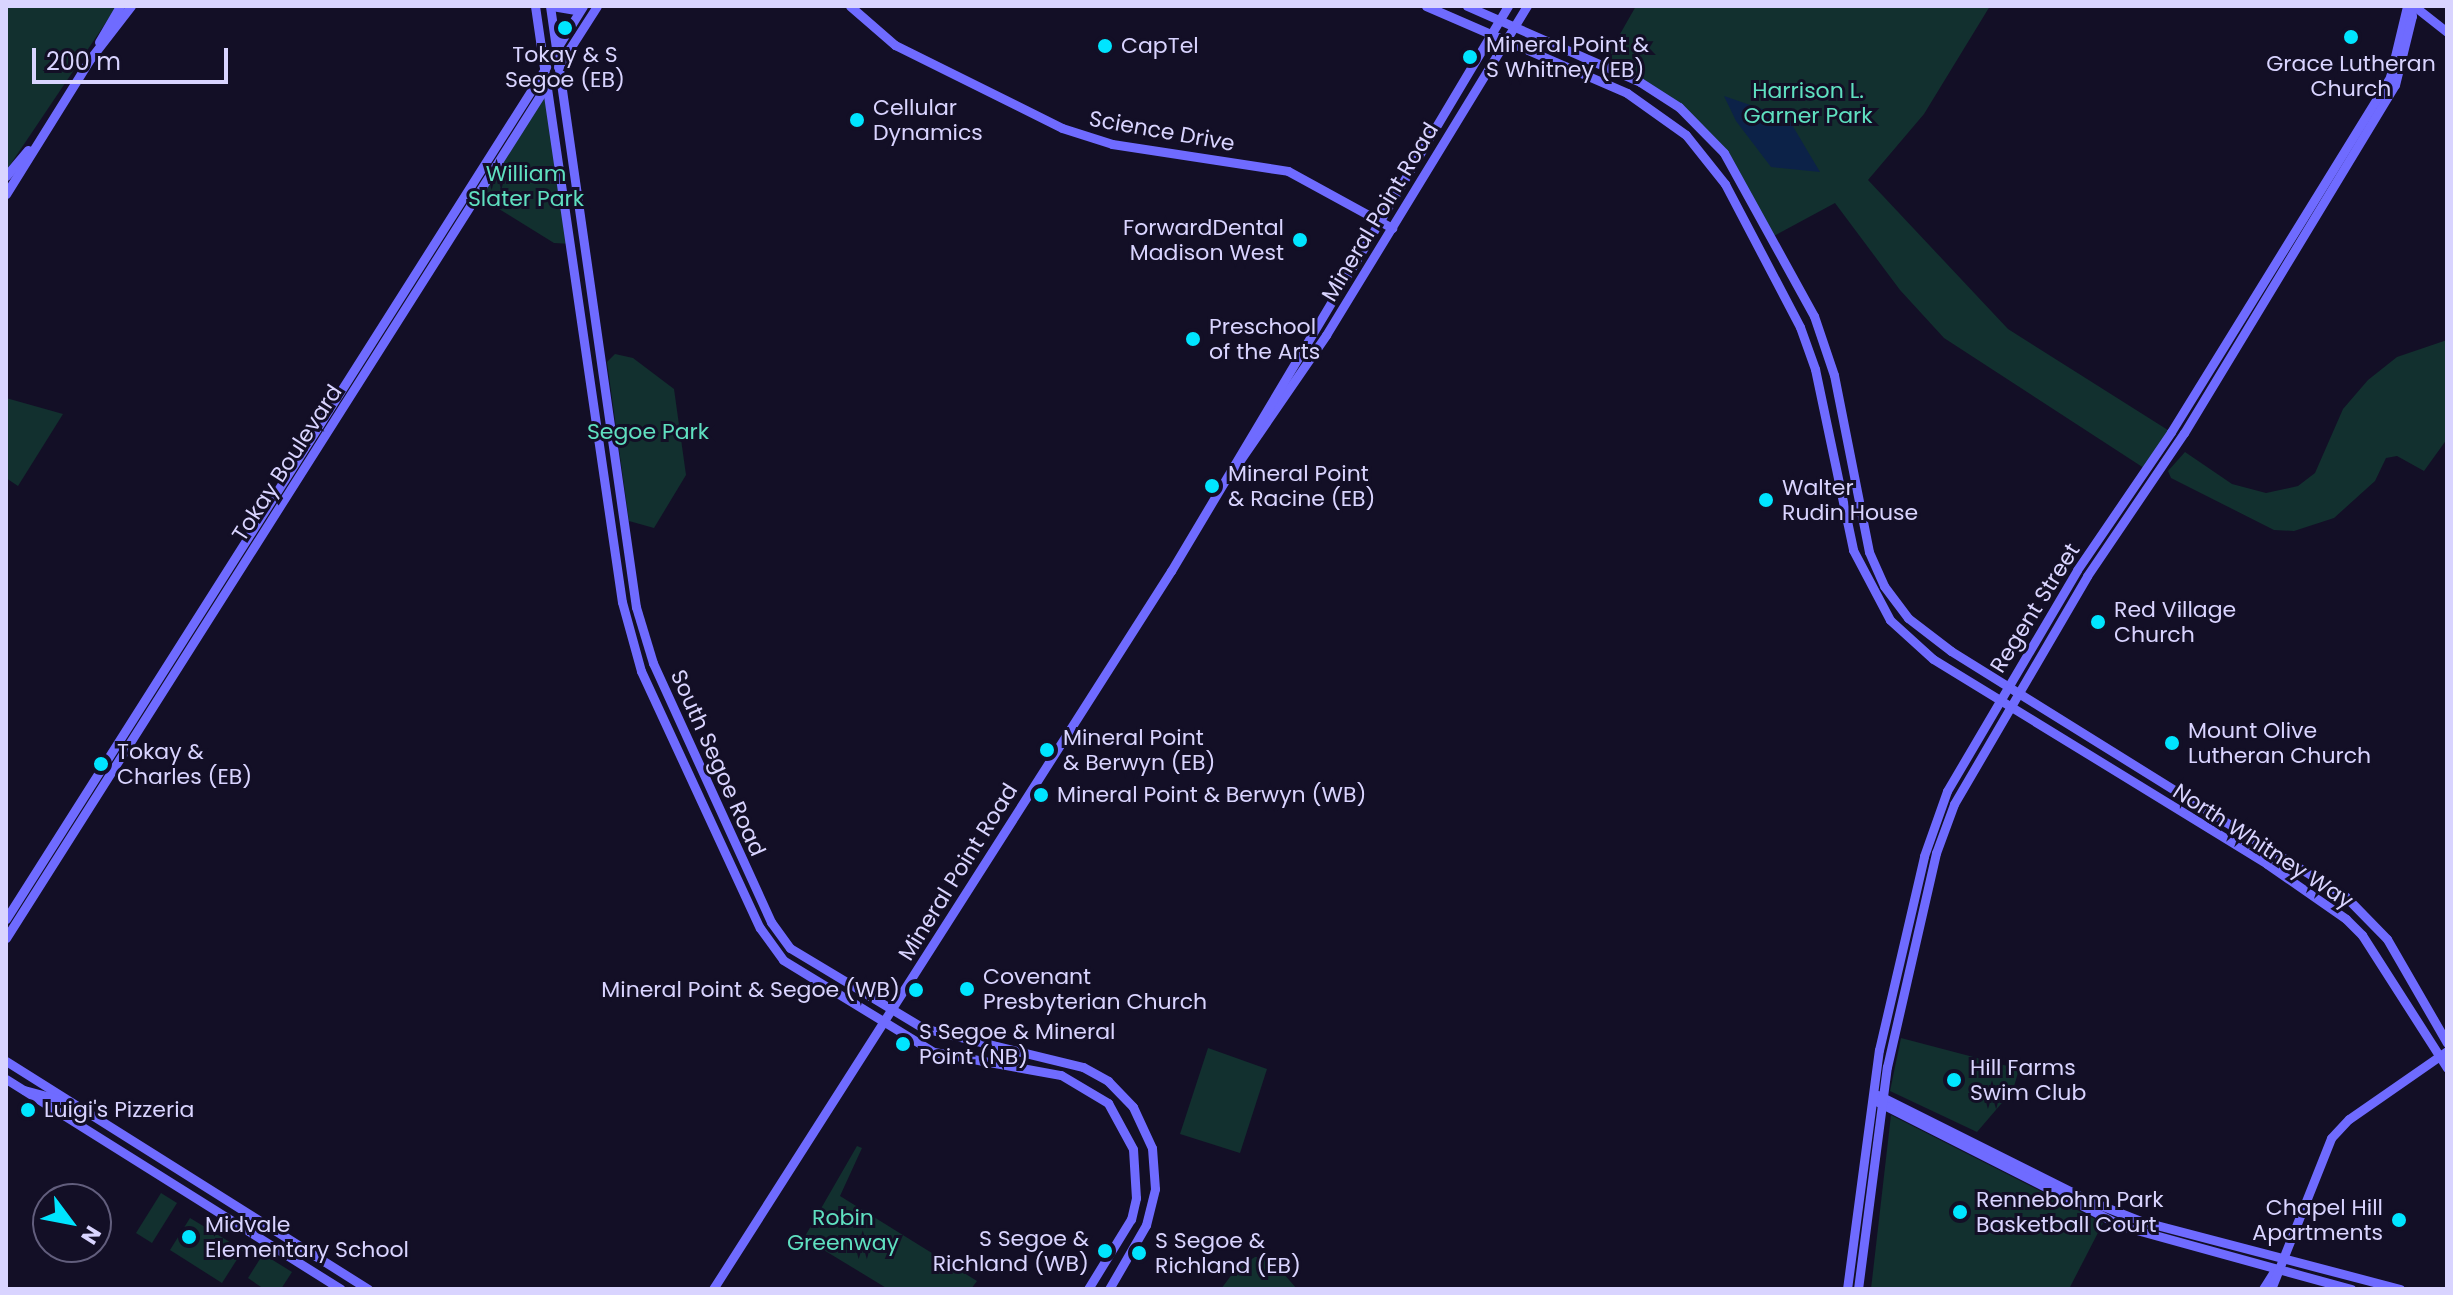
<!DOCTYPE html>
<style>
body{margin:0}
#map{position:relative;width:2453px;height:1295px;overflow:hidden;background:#130f26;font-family:Poppins,sans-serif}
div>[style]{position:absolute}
.green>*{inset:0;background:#12302f}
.water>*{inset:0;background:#0c2248}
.secondary>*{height:9px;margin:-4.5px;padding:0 4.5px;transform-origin:4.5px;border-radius:4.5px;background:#6f6bff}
.dots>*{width:22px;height:22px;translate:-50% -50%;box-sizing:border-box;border:4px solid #130f26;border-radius:50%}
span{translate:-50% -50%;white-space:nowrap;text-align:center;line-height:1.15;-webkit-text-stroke:6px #130f26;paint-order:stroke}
.poi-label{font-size:22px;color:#d9d4ff}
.left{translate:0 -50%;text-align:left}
.right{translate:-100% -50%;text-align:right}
.park-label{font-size:22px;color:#5fe0c0}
.street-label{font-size:22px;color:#d9d4ff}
.frame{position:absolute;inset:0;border:8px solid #d9d4ff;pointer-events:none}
.north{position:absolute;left:32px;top:1183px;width:80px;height:80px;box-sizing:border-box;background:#130f26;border:2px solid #625e7d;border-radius:50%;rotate:122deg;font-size:22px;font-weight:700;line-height:32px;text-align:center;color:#d9d4ff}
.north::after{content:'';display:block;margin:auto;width:28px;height:36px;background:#00e5ff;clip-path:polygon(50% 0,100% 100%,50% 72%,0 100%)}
.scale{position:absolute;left:32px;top:48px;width:196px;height:36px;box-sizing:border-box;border:4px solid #d9d4ff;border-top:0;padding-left:10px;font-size:24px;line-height:28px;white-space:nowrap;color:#d9d4ff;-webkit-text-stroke:6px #130f26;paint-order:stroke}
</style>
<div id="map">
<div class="green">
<div style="clip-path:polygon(6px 6px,117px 6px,6px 171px)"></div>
<div style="clip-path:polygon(1636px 6px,1990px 6px,1924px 114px,1868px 180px,2008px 329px,2171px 432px,2147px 470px,1944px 338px,1900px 290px,1835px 203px,1772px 237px,1745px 184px,1679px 107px,1603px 64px)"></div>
<div style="clip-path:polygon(547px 84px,572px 244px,554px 243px,478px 196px)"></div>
<div style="clip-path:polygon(2447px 340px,2447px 439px,2424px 471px,2397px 456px,2386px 458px,2375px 481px,2334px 518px,2294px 531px,2274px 530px,2171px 478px,2168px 471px,2185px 452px,2232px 484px,2266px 493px,2298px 486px,2315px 473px,2343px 409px,2368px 380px,2397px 357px)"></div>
<div style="clip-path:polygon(615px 354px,633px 358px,674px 389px,686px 475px,654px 528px,629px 521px,607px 362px)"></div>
<div style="clip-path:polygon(6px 398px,63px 414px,18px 486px,6px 478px)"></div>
<div style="clip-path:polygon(1901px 1038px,2019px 1069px,2013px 1090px,1977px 1132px,1890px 1091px)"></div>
<div style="clip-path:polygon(1208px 1048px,1267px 1069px,1240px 1153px,1180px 1134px)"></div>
<div style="clip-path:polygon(1891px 1115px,2103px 1223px,2069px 1289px,1871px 1289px)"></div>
<div style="clip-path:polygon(857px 1146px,862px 1148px,840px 1196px,977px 1281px,971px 1289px,888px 1289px,804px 1238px)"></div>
<div style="clip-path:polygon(161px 1193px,177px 1203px,152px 1243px,136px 1233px)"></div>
<div style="clip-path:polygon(190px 1218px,243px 1250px,222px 1283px,170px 1250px)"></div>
<div style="clip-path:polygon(263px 1254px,292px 1272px,281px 1289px,264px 1289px,248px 1278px)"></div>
<div style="clip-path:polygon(1255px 1257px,1269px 1257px,1297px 1289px,1221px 1289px,1236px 1269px)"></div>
</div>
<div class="water">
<div style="clip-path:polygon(1724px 96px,1788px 118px,1820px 172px,1771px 167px,1736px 121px)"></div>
</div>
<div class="secondary">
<div style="left:535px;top:6px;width:602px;rotate:81.7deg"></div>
<div style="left:622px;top:602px;width:72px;rotate:74.6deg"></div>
<div style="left:641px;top:671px;width:283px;rotate:65.2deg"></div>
<div style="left:760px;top:928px;width:39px;rotate:54deg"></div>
<div style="left:783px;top:960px;width:177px;rotate:31.4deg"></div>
<div style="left:934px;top:1052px;width:129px;rotate:10.3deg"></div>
<div style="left:1061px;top:1075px;width:55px;rotate:30.8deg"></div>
<div style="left:1108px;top:1103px;width:52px;rotate:61.5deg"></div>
<div style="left:1133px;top:1149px;width:49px;rotate:86.5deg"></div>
<div style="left:1136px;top:1198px;width:22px;rotate:103deg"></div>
<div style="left:1131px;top:1219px;width:82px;rotate:121.6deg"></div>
<div style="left:550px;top:6px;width:607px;rotate:81.86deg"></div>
<div style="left:636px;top:607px;width:59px;rotate:73.1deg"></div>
<div style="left:653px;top:663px;width:285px;rotate:65.5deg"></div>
<div style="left:771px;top:922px;width:32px;rotate:54deg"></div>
<div style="left:790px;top:948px;width:155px;rotate:31deg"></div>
<div style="left:923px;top:1028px;width:165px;rotate:13.7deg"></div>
<div style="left:1083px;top:1067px;width:29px;rotate:29deg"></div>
<div style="left:1108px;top:1081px;width:36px;rotate:46deg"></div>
<div style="left:1133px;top:1107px;width:45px;rotate:65.1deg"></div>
<div style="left:1152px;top:1148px;width:41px;rotate:85.8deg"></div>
<div style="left:1155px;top:1189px;width:37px;rotate:104deg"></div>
<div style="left:1146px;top:1225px;width:74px;rotate:120deg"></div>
<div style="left:552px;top:6px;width:27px;rotate:10deg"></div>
<div style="left:850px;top:6px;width:60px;rotate:40.9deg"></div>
<div style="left:895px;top:45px;width:186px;rotate:26.4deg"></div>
<div style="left:1062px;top:128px;width:52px;rotate:17.7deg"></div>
<div style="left:1112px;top:144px;width:178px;rotate:8.7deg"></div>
<div style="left:1288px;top:171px;width:119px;rotate:28.7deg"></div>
<div style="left:1426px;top:6px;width:219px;rotate:23.4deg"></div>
<div style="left:1627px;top:93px;width:72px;rotate:35.4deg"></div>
<div style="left:1686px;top:135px;width:63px;rotate:51.5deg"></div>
<div style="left:1725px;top:184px;width:161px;rotate:62.3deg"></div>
<div style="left:1800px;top:327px;width:45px;rotate:70.3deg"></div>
<div style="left:1815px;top:369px;width:185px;rotate:78.1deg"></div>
<div style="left:1853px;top:550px;width:79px;rotate:62.1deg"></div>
<div style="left:1890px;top:620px;width:58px;rotate:42.2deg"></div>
<div style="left:1933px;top:659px;width:392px;rotate:31.5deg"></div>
<div style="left:2267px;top:864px;width:96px;rotate:34.8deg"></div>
<div style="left:2346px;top:919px;width:23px;rotate:45deg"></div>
<div style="left:2362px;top:935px;width:158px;rotate:57.4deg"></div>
<div style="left:1467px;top:6px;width:189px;rotate:23.7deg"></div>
<div style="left:1640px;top:82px;width:46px;rotate:32.7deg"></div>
<div style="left:1679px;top:107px;width:64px;rotate:45.6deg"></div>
<div style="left:1724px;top:153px;width:186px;rotate:61.1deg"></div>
<div style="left:1814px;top:316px;width:62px;rotate:71.3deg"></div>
<div style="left:1834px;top:375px;width:180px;rotate:78.8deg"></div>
<div style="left:1869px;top:552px;width:37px;rotate:66deg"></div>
<div style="left:1884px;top:586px;width:40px;rotate:53deg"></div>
<div style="left:1908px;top:618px;width:54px;rotate:37.5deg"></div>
<div style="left:1951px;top:651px;width:464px;rotate:31.9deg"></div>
<div style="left:2345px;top:896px;width:60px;rotate:45.7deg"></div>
<div style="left:2387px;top:939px;width:120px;rotate:60deg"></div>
<div style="left:2414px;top:6px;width:42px;rotate:38.2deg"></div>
<div style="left:99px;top:42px;width:42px;rotate:-59.7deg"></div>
<div style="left:555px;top:51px;width:53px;rotate:-58.1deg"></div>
<div style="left:558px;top:67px;width:72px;rotate:-57.4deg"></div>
<div style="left:6px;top:176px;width:34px;rotate:-50deg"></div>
<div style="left:6px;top:194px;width:159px;rotate:-58.1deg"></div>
<div style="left:90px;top:59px;width:67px;rotate:-52.3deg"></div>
<div style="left:1234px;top:469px;width:163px;rotate:-55.5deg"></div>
<div style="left:1326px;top:335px;width:386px;rotate:-58.6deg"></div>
<div style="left:6px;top:919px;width:1009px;rotate:-57.63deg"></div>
<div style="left:6px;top:938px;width:1012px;rotate:-57.63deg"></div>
<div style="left:6px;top:1061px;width:428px;rotate:32.2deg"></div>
<div style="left:6px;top:1079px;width:395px;rotate:32.1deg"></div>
<div style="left:24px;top:1090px;width:39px;rotate:15deg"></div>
<div style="left:1878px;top:1095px;width:237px;rotate:26.6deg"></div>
<div style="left:2090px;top:1201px;width:55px;rotate:21.4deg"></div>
<div style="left:2141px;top:1221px;width:268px;rotate:14.7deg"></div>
<div style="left:1878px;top:1102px;width:274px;rotate:26.9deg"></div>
<div style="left:2122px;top:1226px;width:238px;rotate:15.4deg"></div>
<div style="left:713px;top:1289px;width:852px;rotate:-57.47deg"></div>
<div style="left:1171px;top:571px;width:658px;rotate:-59.19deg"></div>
<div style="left:1847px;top:1289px;width:241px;rotate:-82.4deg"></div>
<div style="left:1879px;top:1050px;width:199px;rotate:-76.9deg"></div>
<div style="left:1924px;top:856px;width:69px;rotate:-70.5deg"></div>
<div style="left:1947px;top:791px;width:256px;rotate:-59.5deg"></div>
<div style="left:2077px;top:570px;width:167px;rotate:-55.7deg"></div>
<div style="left:2171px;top:432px;width:417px;rotate:-58.3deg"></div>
<div style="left:2390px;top:77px;width:73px;rotate:-76.5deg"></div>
<div style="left:1858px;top:1289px;width:224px;rotate:-82.6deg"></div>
<div style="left:1887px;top:1067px;width:220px;rotate:-77.1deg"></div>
<div style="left:1936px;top:853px;width:52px;rotate:-69.8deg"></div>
<div style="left:1954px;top:804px;width:264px;rotate:-59.7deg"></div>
<div style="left:2087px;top:576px;width:173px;rotate:-55.9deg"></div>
<div style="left:2184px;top:433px;width:407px;rotate:-58.8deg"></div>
<div style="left:2395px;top:85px;width:71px;rotate:-76.2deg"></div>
<div style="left:2412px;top:16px;width:10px;rotate:-101deg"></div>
<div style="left:2263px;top:1289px;width:22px;rotate:-58deg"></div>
<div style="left:2271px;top:1289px;width:162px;rotate:-68.3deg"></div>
<div style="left:2331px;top:1138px;width:26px;rotate:-47deg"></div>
<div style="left:2349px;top:1119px;width:119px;rotate:-34.8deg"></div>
</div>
<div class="dots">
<div style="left:565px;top:28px;background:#00e5ff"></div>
<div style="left:2351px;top:37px;background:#00e5ff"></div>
<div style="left:1105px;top:46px;background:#00e5ff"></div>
<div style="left:1470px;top:57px;background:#00e5ff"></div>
<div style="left:857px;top:120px;background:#00e5ff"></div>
<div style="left:1300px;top:240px;background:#00e5ff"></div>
<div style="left:1193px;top:339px;background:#00e5ff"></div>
<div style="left:1212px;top:486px;background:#00e5ff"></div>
<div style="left:1766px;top:500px;background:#00e5ff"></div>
<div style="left:2098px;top:622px;background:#00e5ff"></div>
<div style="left:2172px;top:743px;background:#00e5ff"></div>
<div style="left:1047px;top:750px;background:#00e5ff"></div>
<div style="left:101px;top:764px;background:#00e5ff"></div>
<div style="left:1041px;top:795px;background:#00e5ff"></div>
<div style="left:967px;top:989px;background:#00e5ff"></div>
<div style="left:916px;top:990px;background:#00e5ff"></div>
<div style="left:903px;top:1044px;background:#00e5ff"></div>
<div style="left:1954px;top:1080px;background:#00e5ff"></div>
<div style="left:28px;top:1110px;background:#00e5ff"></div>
<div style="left:1960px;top:1212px;background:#00e5ff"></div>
<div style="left:2399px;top:1220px;background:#00e5ff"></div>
<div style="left:189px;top:1237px;background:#00e5ff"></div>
<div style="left:1105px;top:1251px;background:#00e5ff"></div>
<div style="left:1139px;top:1253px;background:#00e5ff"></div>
</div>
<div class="poi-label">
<span class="left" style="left:1486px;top:57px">Mineral Point &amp;<br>S Whitney (EB)</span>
<span class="left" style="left:1121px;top:46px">CapTel</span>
<span style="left:565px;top:67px">Tokay &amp; S<br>Segoe (EB)</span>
<span style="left:2351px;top:76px">Grace Lutheran<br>Church</span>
<span class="left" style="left:873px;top:120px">Cellular<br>Dynamics</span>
<span class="right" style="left:1284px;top:240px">ForwardDental<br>Madison West</span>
<span class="left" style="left:1209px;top:339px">Preschool<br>of the Arts</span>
<span class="left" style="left:1228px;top:486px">Mineral Point<br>&amp; Racine (EB)</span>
<span class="left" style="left:1782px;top:500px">Walter<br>Rudin House</span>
<span class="left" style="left:2114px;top:622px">Red Village<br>Church</span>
<span class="left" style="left:2188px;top:743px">Mount Olive<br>Lutheran Church</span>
<span class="left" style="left:1063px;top:750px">Mineral Point<br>&amp; Berwyn (EB)</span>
<span class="left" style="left:117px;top:764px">Tokay &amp;<br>Charles (EB)</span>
<span class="left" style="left:1057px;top:795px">Mineral Point &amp; Berwyn (WB)</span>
<span class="left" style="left:983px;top:989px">Covenant<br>Presbyterian Church</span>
<span class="right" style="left:900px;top:990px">Mineral Point &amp; Segoe (WB)</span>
<span class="left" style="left:919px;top:1044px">S Segoe &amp; Mineral<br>Point (NB)</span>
<span class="left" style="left:1970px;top:1080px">Hill Farms<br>Swim Club</span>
<span class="left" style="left:44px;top:1110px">Luigi's Pizzeria</span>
<span class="left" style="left:1976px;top:1212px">Rennebohm Park<br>Basketball Court</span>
<span class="right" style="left:2383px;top:1220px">Chapel Hill<br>Apartments</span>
<span class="left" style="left:205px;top:1237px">Midvale<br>Elementary School</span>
<span class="right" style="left:1089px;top:1251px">S Segoe &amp;<br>Richland (WB)</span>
<span class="left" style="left:1155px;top:1253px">S Segoe &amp;<br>Richland (EB)</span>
</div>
<div class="park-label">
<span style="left:1808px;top:103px">Harrison L.<br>Garner Park</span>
<span style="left:526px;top:186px">William<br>Slater Park</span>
<span style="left:648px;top:432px">Segoe Park</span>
<span style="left:843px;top:1230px">Robin<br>Greenway</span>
</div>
<div class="street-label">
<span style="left:1162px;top:131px;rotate:10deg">Science Drive</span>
<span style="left:1380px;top:212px;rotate:-59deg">Mineral Point Road</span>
<span style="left:287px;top:463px;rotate:-57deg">Tokay Boulevard</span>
<span style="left:2035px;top:608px;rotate:-58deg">Regent Street</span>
<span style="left:718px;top:763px;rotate:66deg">South Segoe Road</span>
<span style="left:2263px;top:846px;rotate:33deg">North Whitney Way</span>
<span style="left:958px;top:872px;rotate:-58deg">Mineral Point Road</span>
</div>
<div class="frame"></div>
<div class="north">N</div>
<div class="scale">200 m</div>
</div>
